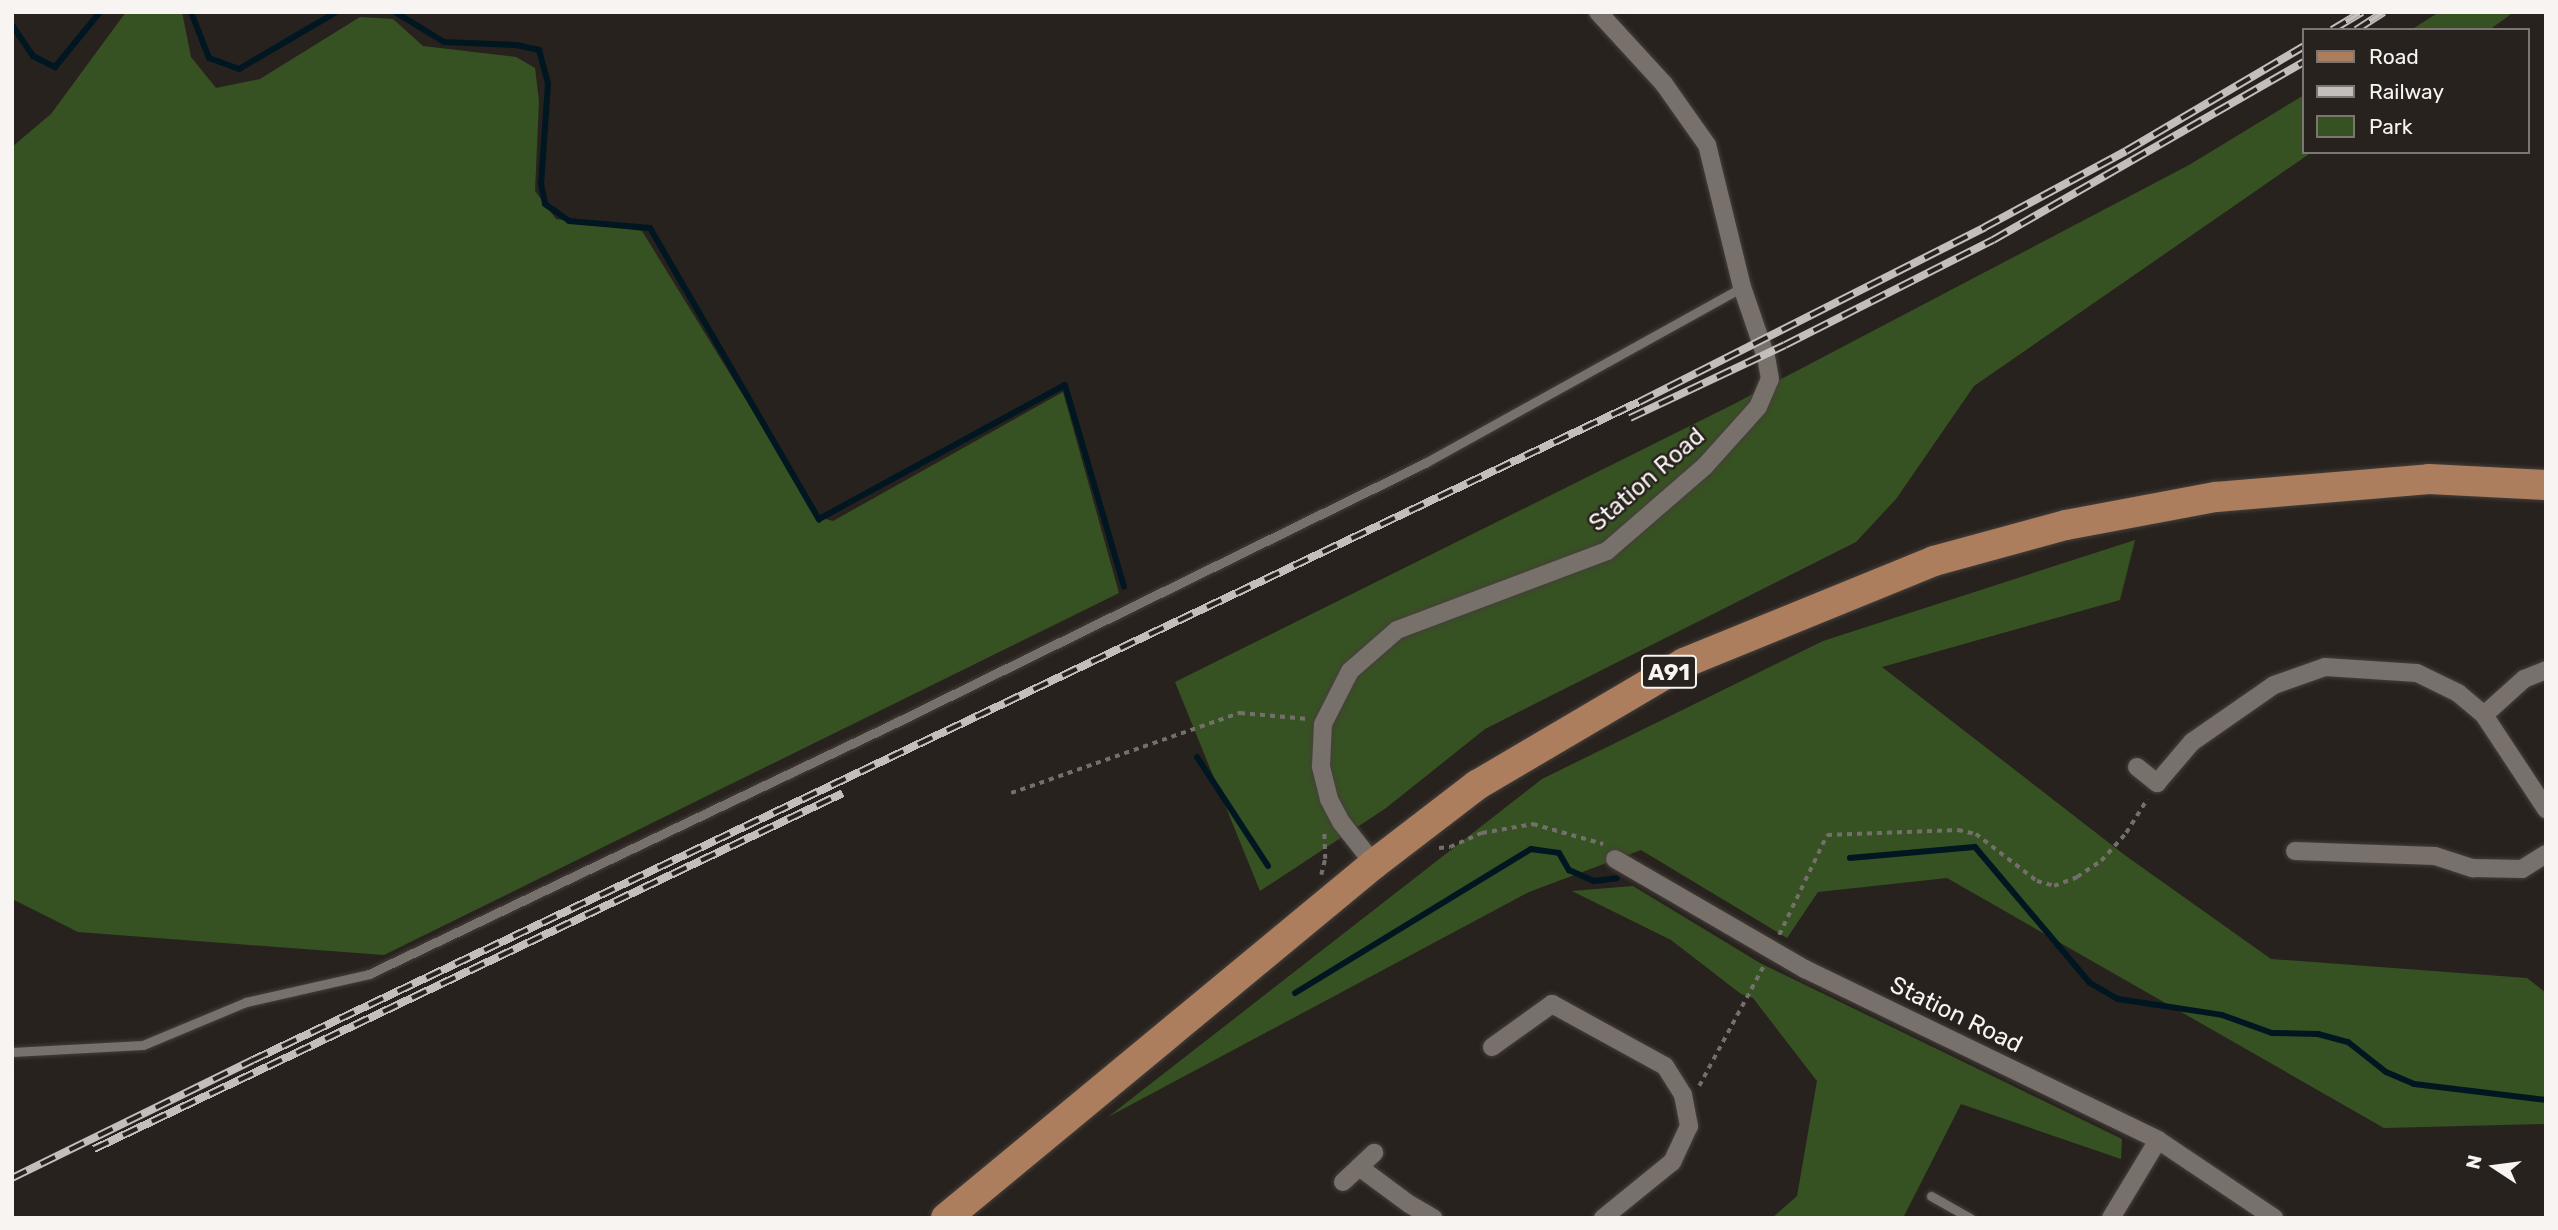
<!DOCTYPE html>
<style>
body{margin:0}
#map{position:relative;width:2558px;height:1230px;overflow:hidden;background:#28221e;font-family:Rubik,sans-serif}
div>[style]{position:absolute}
.green>*{inset:0;background:#375222}
.stream>*{height:6px;margin:-3px;padding:0 3px;transform-origin:3px;border-radius:3px;background:#001621}
.path>*{height:3.5px;margin-top:-1.75px;transform-origin:0;background:repeating-linear-gradient(90deg,#746f6b 0 5px,transparent 0 10px)}
.roads{filter:drop-shadow(0 0 2px #443f3b) drop-shadow(0 0 2px #443f3b)}
.service>*{height:9px;margin:-4.5px;padding:0 4.5px;transform-origin:4.5px;border-radius:4.5px;background:#77706b}
.minor>*{height:18px;margin:-9px;padding:0 9px;transform-origin:9px;border-radius:9px;background:#77706b}
.primary>*{height:30px;margin:-15px;padding:0 15px;transform-origin:15px;border-radius:15px;background:#ad7e5d}
.rail>*{height:8px;margin-top:-4px;transform-origin:0;background:repeating-linear-gradient(90deg,#28221e 0 16px,#c3bebb 0 32px);box-sizing:border-box;border-block:2px solid #c3bebb}
span{translate:-50% -50%;white-space:nowrap;text-align:center;line-height:1.15;-webkit-text-stroke:5px #28221e;paint-order:stroke}
.shield-label span{padding:2px 5px;background:#28221e;border:2px solid;border-radius:5px;-webkit-text-stroke-width:0}
.shield-label{font-size:23px;color:#f8f4f1;font-weight:700}
.street-label{font-size:24px;color:#f8f4f1}
.frame{position:absolute;inset:0;border:14px solid #f8f4f1;pointer-events:none}
.legend{position:absolute;left:2302px;top:28px;width:228px;height:126px;box-sizing:border-box;background:#28221e;border:2px solid #7b7672;margin:0;padding:9px 12px;list-style:none;font-size:21px;color:#f8f4f1}
.legend li{display:flex;align-items:center;gap:14px;height:35px}
.legend b{width:35px;border:2px solid #7b7672}
.north{position:absolute;left:2460px;top:1132px;width:70px;height:70px;-webkit-text-stroke:5px #28221e;paint-order:stroke;rotate:283deg;font-size:19px;font-weight:700;line-height:28px;text-align:center;color:#f8f4f1}
.north::after{content:'';display:block;margin:auto;width:24px;height:32px;background:#f8f4f1;clip-path:polygon(50% 0,100% 100%,50% 72%,0 100%)}
</style>
<div id="map">
<div class="green">
<div style="clip-path:polygon(126px 12px,182px 12px,191px 57px,216px 88px,260px 79px,360px 17px,393px 19px,423px 46px,516px 57px,535px 68px,539px 101px,535px 191px,556px 219px,642px 231px,818px 517px,833px 521px,1063px 392px,1119px 593px,384px 955px,78px 932px,12px 899px,12px 147px,51px 114px)"></div>
<div style="clip-path:polygon(2439px 12px,2514px 12px,2489px 30px,2411px 30px)"></div>
<div style="clip-path:polygon(2304px 95px,2304px 152px,2312px 152px,1974px 386px,1896px 499px,1856px 542px,1485px 729px,1386px 808px,1260px 891px,1175px 682px,1732px 405px,2189px 165px)"></div>
<div style="clip-path:polygon(2135px 540px,2120px 600px,1882px 667px,2126px 856px,2271px 959px,2527px 978px,2546px 993px,2546px 1124px,2384px 1128px,1947px 878px,1818px 892px,1787px 938px,1641px 850px,1529px 892px,1108px 1117px,1542px 779px,1823px 641px)"></div>
<div style="clip-path:polygon(1633px 886px,1760px 963px,2122px 1139px,2121px 1159px,1961px 1104px,1903px 1218px,1772px 1218px,1797px 1196px,1817px 1081px,1753px 998px,1741px 994px,1671px 940px,1572px 891px)"></div>
</div>
<div class="stream">
<div style="left:191px;top:12px;width:49px;rotate:68.6deg"></div>
<div style="left:209px;top:58px;width:32px;rotate:20deg"></div>
<div style="left:239px;top:69px;width:113px;rotate:-30.4deg"></div>
<div style="left:395px;top:12px;width:57px;rotate:31.5deg"></div>
<div style="left:444px;top:42px;width:72px;rotate:2.4deg"></div>
<div style="left:516px;top:45px;width:24px;rotate:12deg"></div>
<div style="left:539px;top:50px;width:35px;rotate:75deg"></div>
<div style="left:548px;top:84px;width:99px;rotate:94deg"></div>
<div style="left:541px;top:183px;width:21px;rotate:79deg"></div>
<div style="left:545px;top:204px;width:29px;rotate:35deg"></div>
<div style="left:569px;top:221px;width:81px;rotate:4.9deg"></div>
<div style="left:650px;top:228px;width:337px;rotate:59.9deg"></div>
<div style="left:819px;top:519px;width:280px;rotate:-28.6deg"></div>
<div style="left:1065px;top:385px;width:210px;rotate:73.7deg"></div>
<div style="left:12px;top:25px;width:37px;rotate:56deg"></div>
<div style="left:33px;top:56px;width:25px;rotate:27deg"></div>
<div style="left:55px;top:67px;width:71px;rotate:-50.7deg"></div>
<div style="left:1197px;top:757px;width:130px;rotate:56.9deg"></div>
<div style="left:1850px;top:858px;width:125px;rotate:-5deg"></div>
<div style="left:1975px;top:847px;width:178px;rotate:49.8deg"></div>
<div style="left:2090px;top:983px;width:32px;rotate:30deg"></div>
<div style="left:2118px;top:999px;width:105px;rotate:8.7deg"></div>
<div style="left:2222px;top:1015px;width:53px;rotate:19.8deg"></div>
<div style="left:2272px;top:1033px;width:46px;rotate:1.2deg"></div>
<div style="left:2318px;top:1034px;width:31px;rotate:15deg"></div>
<div style="left:2348px;top:1042px;width:48px;rotate:38.3deg"></div>
<div style="left:2386px;top:1072px;width:30px;rotate:23deg"></div>
<div style="left:2414px;top:1084px;width:133px;rotate:6.9deg"></div>
<div style="left:1295px;top:993px;width:276px;rotate:-31.4deg"></div>
<div style="left:1531px;top:849px;width:28px;rotate:8deg"></div>
<div style="left:1559px;top:853px;width:20px;rotate:60deg"></div>
<div style="left:1569px;top:870px;width:27px;rotate:24deg"></div>
<div style="left:1594px;top:881px;width:23px;rotate:-7deg"></div>
</div>
<div class="path">
<div style="left:1011px;top:793px;width:243px;rotate:-19.3deg"></div>
<div style="left:1240px;top:713px;width:68px;rotate:5deg"></div>
<div style="left:1439px;top:848px;width:11px;rotate:-5deg"></div>
<div style="left:1450px;top:847px;width:35px;rotate:-24deg"></div>
<div style="left:1482px;top:833px;width:52px;rotate:-10deg"></div>
<div style="left:1533px;top:824px;width:73px;rotate:15.9deg"></div>
<div style="left:1321px;top:875px;width:16px;rotate:-76deg"></div>
<div style="left:1325px;top:859px;width:29px;rotate:-92deg"></div>
<div style="left:1779px;top:935px;width:111px;rotate:-64.4deg"></div>
<div style="left:1827px;top:835px;width:131px;rotate:-2.2deg"></div>
<div style="left:1958px;top:830px;width:18px;rotate:13deg"></div>
<div style="left:1976px;top:834px;width:77px;rotate:37.6deg"></div>
<div style="left:2037px;top:881px;width:18px;rotate:16deg"></div>
<div style="left:2054px;top:886px;width:25px;rotate:-21deg"></div>
<div style="left:2077px;top:877px;width:29px;rotate:-34deg"></div>
<div style="left:2101px;top:861px;width:38px;rotate:-48deg"></div>
<div style="left:2126px;top:833px;width:40px;rotate:-58deg"></div>
<div style="left:1699px;top:1086px;width:135px;rotate:-61.7deg"></div>
</div>
<div class="roads">
<div class="service">
<div style="left:12px;top:1052px;width:131px;rotate:-3.1deg"></div>
<div style="left:143px;top:1045px;width:112px;rotate:-22.7deg"></div>
<div style="left:246px;top:1002px;width:126px;rotate:-12.8deg"></div>
<div style="left:369px;top:974px;width:585px;rotate:-25.51deg"></div>
<div style="left:897px;top:722px;width:588px;rotate:-26.13deg"></div>
<div style="left:1425px;top:463px;width:363px;rotate:-29deg"></div>
<div style="left:1931px;top:1196px;width:45px;rotate:29.4deg"></div>
</div>
<div class="minor">
<div style="left:2484px;top:715px;width:54px;rotate:-42deg"></div>
<div style="left:2524px;top:679px;width:24px;rotate:-22deg"></div>
<div style="left:2137px;top:767px;width:26px;rotate:39deg"></div>
<div style="left:2157px;top:783px;width:54px;rotate:-49.5deg"></div>
<div style="left:2192px;top:742px;width:100px;rotate:-34.8deg"></div>
<div style="left:2274px;top:685px;width:54px;rotate:-19.4deg"></div>
<div style="left:2325px;top:667px;width:92px;rotate:3.7deg"></div>
<div style="left:2417px;top:673px;width:46px;rotate:26deg"></div>
<div style="left:2458px;top:693px;width:34px;rotate:40deg"></div>
<div style="left:2484px;top:715px;width:113px;rotate:56.6deg"></div>
<div style="left:2295px;top:851px;width:140px;rotate:2deg"></div>
<div style="left:2435px;top:856px;width:40px;rotate:18deg"></div>
<div style="left:2473px;top:868px;width:49px;rotate:1.2deg"></div>
<div style="left:2522px;top:869px;width:28px;rotate:-32deg"></div>
<div style="left:1615px;top:859px;width:220px;rotate:30.1deg"></div>
<div style="left:1805px;top:969px;width:392px;rotate:25.8deg"></div>
<div style="left:2158px;top:1140px;width:140px;rotate:33.9deg"></div>
<div style="left:1374px;top:864px;width:53px;rotate:-128.2deg"></div>
<div style="left:1341px;top:822px;width:26px;rotate:-118deg"></div>
<div style="left:1329px;top:799px;width:34px;rotate:-104deg"></div>
<div style="left:1321px;top:766px;width:42px;rotate:-87.3deg"></div>
<div style="left:1323px;top:724px;width:59px;rotate:-63deg"></div>
<div style="left:1350px;top:671px;width:62px;rotate:-41.1deg"></div>
<div style="left:1397px;top:630px;width:224px;rotate:-20.6deg"></div>
<div style="left:1607px;top:551px;width:130px;rotate:-40.9deg"></div>
<div style="left:1705px;top:466px;width:79px;rotate:-48.1deg"></div>
<div style="left:1758px;top:407px;width:30px;rotate:-67deg"></div>
<div style="left:1770px;top:379px;width:22px;rotate:-100deg"></div>
<div style="left:1766px;top:357px;width:74px;rotate:-108.9deg"></div>
<div style="left:1742px;top:287px;width:146px;rotate:-103.8deg"></div>
<div style="left:1707px;top:145px;width:75px;rotate:-125.2deg"></div>
<div style="left:1664px;top:84px;width:98px;rotate:-132.5deg"></div>
<div style="left:1492px;top:1047px;width:74px;rotate:-35.6deg"></div>
<div style="left:1552px;top:1004px;width:129px;rotate:28.8deg"></div>
<div style="left:1665px;top:1066px;width:34px;rotate:58deg"></div>
<div style="left:1683px;top:1095px;width:32px;rotate:79deg"></div>
<div style="left:1689px;top:1126px;width:40px;rotate:115deg"></div>
<div style="left:1672px;top:1162px;width:89px;rotate:140.9deg"></div>
<div style="left:1359px;top:1167px;width:21px;rotate:-43deg"></div>
<div style="left:1343px;top:1182px;width:22px;rotate:-43deg"></div>
<div style="left:1359px;top:1167px;width:62px;rotate:36.5deg"></div>
<div style="left:1409px;top:1204px;width:28px;rotate:30deg"></div>
<div style="left:2111px;top:1218px;width:91px;rotate:-58.9deg"></div>
</div>
<div class="primary">
<div style="left:946px;top:1218px;width:555px;rotate:-39.59deg"></div>
<div style="left:1374px;top:864px;width:130px;rotate:-37.5deg"></div>
<div style="left:1477px;top:785px;width:240px;rotate:-30.5deg"></div>
<div style="left:1684px;top:663px;width:270px;rotate:-22.2deg"></div>
<div style="left:1934px;top:561px;width:137px;rotate:-15.3deg"></div>
<div style="left:2066px;top:525px;width:153px;rotate:-10.6deg"></div>
<div style="left:2216px;top:497px;width:214px;rotate:-4.8deg"></div>
<div style="left:2429px;top:479px;width:117px;rotate:2.9deg"></div>
</div>
</div>
<div class="rail">
<div style="left:2332px;top:30px;width:35px;rotate:-31deg"></div>
<div style="left:2356px;top:30px;width:33px;rotate:-33deg"></div>
<div style="left:1630px;top:418px;width:171px;rotate:-25.2deg"></div>
<div style="left:1785px;top:345px;width:233px;rotate:-26.8deg"></div>
<div style="left:1993px;top:240px;width:358px;rotate:-29.8deg"></div>
<div style="left:94px;top:1149px;width:829px;rotate:-25.42deg"></div>
<div style="left:12px;top:1178px;width:268px;rotate:-26.1deg"></div>
<div style="left:253px;top:1060px;width:1534px;rotate:-25.4deg"></div>
<div style="left:1639px;top:402px;width:388px;rotate:-26.8deg"></div>
<div style="left:1985px;top:227px;width:160px;rotate:-28.3deg"></div>
<div style="left:2126px;top:151px;width:207px;rotate:-30.5deg"></div>
</div>
<div class="shield-label">
<span style="left:1669px;top:672px">A91</span>
</div>
<div class="street-label">
<span style="left:1647px;top:480px;rotate:-41deg">Station Road</span>
<span style="left:1956px;top:1015px;rotate:26deg">Station Road</span>
</div>
<div class="frame"></div>
<ul class="legend">
<li><b style="height:9px;background:#ad7e5d"></b>Road</li>
<li><b style="height:9px;background:#c3bebb"></b>Railway</li>
<li><b style="height:19px;background:#375222"></b>Park</li>
</ul>
<div class="north">N</div>
</div>
